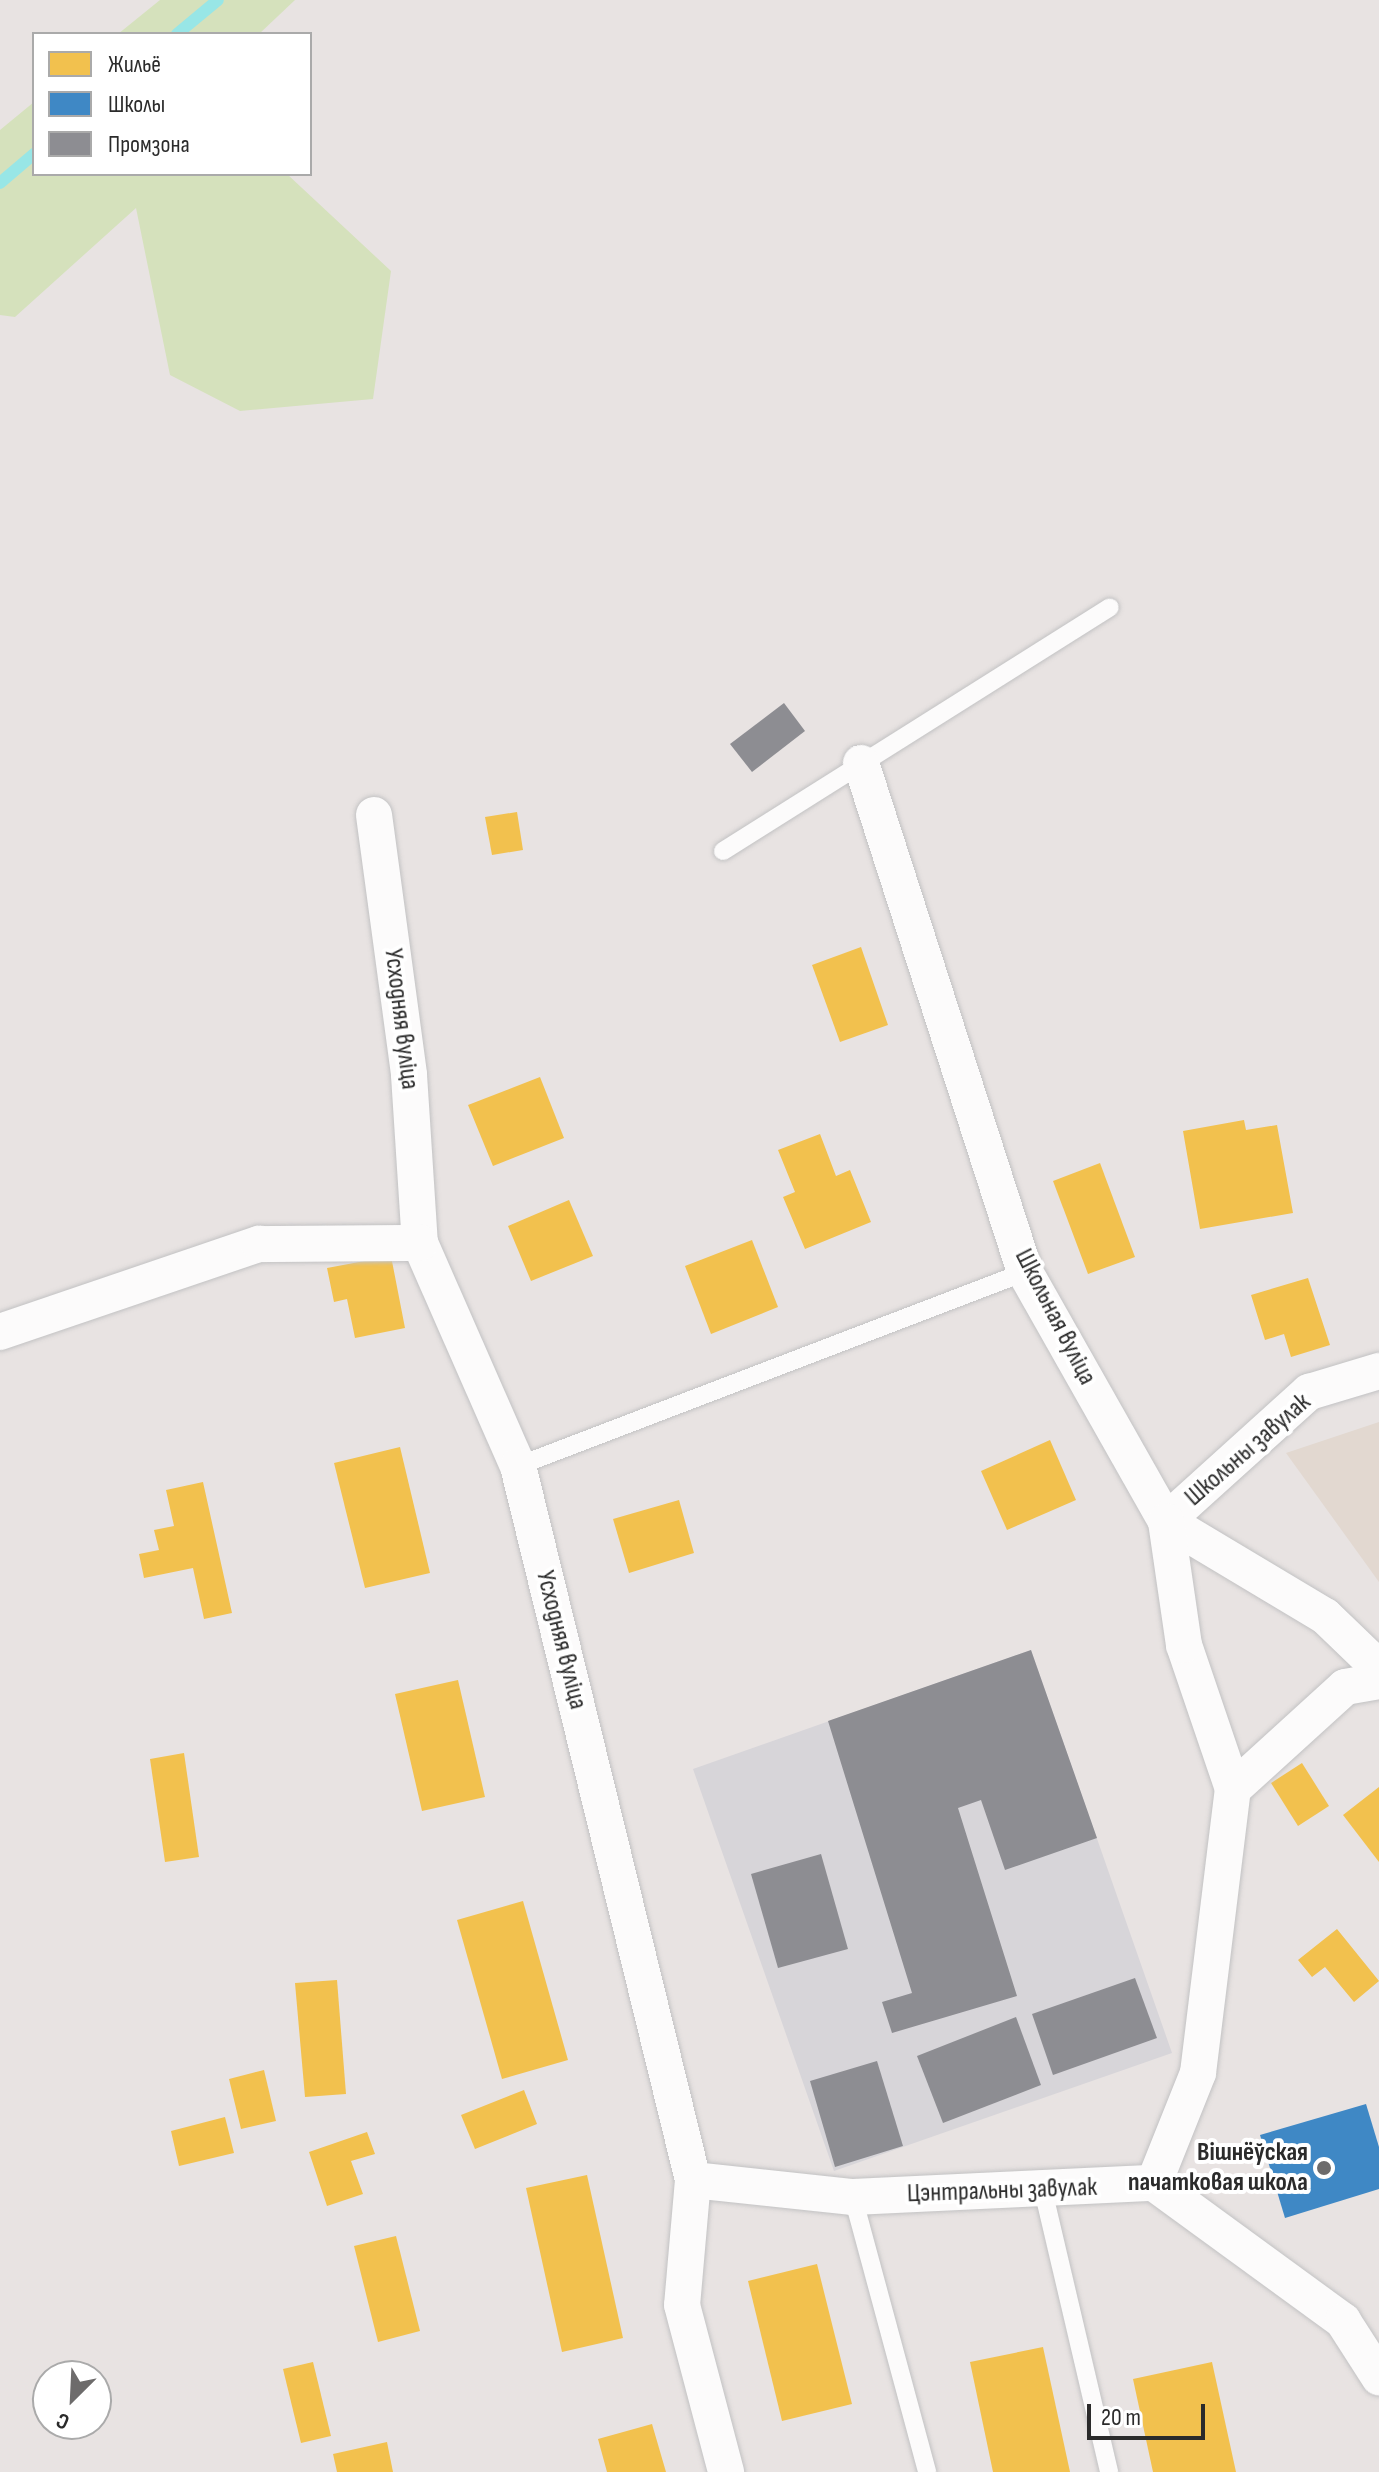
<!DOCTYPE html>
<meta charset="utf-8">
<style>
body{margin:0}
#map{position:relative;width:1379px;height:2472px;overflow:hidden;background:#e8e3e2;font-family:"Sofia Sans Condensed",sans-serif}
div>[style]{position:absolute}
.industrial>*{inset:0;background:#d7d5d9}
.education>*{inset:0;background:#e2d8d0}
.green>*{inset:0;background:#d5e1bc}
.homes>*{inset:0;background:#f2c14e}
.schools>*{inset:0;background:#3f88c5}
.industry>*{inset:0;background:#8d8d92}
.stream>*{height:12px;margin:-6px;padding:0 6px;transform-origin:6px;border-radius:6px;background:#98e6e6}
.roads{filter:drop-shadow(0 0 2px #c2c2c3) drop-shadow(0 0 2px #c2c2c3)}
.lane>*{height:18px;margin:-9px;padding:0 9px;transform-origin:9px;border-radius:9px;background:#fcfbfb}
.street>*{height:36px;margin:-18px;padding:0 18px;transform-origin:18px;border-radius:18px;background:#fcfbfb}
.dots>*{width:22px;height:22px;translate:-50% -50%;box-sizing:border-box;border:4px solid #fff;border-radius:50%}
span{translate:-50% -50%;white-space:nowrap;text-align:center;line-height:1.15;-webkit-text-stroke:8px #fff;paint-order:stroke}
.street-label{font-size:26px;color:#2b2b2b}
.poi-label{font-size:26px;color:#2b2b2b;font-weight:700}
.right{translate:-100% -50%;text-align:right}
.legend{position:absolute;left:32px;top:32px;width:280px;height:144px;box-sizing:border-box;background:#fff;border:2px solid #aaa;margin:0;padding:10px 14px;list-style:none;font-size:24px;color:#2b2b2b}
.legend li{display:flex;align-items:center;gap:16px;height:40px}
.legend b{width:40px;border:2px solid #aaa}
.north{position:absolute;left:32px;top:2360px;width:80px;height:80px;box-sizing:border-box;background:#fff;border:2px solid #aaa;border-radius:50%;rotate:204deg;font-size:22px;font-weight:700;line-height:32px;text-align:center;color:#2b2b2b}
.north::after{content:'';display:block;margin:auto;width:28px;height:36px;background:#6d6b6b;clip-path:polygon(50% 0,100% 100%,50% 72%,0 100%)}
.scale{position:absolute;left:1087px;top:2404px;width:118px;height:36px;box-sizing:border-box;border:4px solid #2b2b2b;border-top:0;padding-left:10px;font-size:24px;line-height:28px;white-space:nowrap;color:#2b2b2b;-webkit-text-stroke:6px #fff;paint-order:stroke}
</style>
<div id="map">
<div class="industrial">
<div style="clip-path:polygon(1031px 1650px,1172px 2053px,834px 2171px,693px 1769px)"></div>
</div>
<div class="education">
<div style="clip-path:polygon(1379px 1422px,1379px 1582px,1286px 1453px)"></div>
</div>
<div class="green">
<div style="clip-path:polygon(160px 0,295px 0,259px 34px,118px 34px)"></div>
<div style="clip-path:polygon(34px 102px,34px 174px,287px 174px,391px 271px,373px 399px,240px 411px,170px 375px,136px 208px,15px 317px,0 315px,0 130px)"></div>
</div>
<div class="homes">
<div style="clip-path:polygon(517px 812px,523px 850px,492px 855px,485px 817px)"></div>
<div style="clip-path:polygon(861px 947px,888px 1025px,840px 1042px,812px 965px)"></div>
<div style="clip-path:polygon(540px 1077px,564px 1138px,493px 1166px,468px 1105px)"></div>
<div style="clip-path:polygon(1244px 1120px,1246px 1130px,1277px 1125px,1293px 1213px,1200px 1229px,1183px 1131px)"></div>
<div style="clip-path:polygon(820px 1134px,836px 1176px,850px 1170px,871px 1222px,805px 1249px,783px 1197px,795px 1192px,778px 1150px)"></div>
<div style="clip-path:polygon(1100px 1163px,1135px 1257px,1088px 1274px,1053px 1181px)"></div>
<div style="clip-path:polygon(569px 1200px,593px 1256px,531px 1281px,508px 1226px)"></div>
<div style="clip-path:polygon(752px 1240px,778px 1307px,711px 1334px,685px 1266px)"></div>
<div style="clip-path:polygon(391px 1256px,405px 1328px,355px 1338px,347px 1299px,334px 1302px,327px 1268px)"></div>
<div style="clip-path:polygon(1308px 1278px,1330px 1345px,1291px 1357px,1284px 1334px,1265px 1340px,1251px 1295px)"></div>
<div style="clip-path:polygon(1050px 1440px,1076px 1500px,1007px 1530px,981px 1471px)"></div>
<div style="clip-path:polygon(400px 1447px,430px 1573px,365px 1588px,334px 1463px)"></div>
<div style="clip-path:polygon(203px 1482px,232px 1613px,204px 1619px,193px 1568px,144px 1578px,139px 1554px,159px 1550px,154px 1530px,174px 1526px,166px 1490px)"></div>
<div style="clip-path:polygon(679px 1500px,694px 1553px,629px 1573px,613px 1519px)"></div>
<div style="clip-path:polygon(458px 1680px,485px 1797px,422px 1811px,395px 1694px)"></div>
<div style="clip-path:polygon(184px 1753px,199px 1857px,165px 1862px,150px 1759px)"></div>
<div style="clip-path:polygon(1302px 1763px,1329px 1806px,1298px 1826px,1271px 1783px)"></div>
<div style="clip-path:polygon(1379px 1787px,1379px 1862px,1343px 1815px)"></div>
<div style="clip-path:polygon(523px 1901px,568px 2060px,502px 2079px,457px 1920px)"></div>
<div style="clip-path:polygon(1337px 1929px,1379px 1981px,1354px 2002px,1325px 1967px,1312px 1977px,1298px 1960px)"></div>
<div style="clip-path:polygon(337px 1980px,346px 2094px,305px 2097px,295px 1983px)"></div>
<div style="clip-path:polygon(264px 2070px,276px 2121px,241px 2129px,229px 2079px)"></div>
<div style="clip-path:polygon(524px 2090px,537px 2124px,475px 2149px,461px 2115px)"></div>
<div style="clip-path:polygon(225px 2117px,234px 2153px,179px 2166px,171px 2131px)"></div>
<div style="clip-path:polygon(367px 2132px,375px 2154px,351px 2161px,363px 2194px,327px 2206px,309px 2152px)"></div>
<div style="clip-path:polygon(587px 2175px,623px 2338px,562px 2352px,526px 2188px)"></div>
<div style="clip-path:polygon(396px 2236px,420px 2331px,378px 2342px,354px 2246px)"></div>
<div style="clip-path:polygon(817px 2264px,852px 2404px,782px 2421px,748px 2281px)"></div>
<div style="clip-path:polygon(1043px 2347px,1070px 2472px,993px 2472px,970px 2362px)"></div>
<div style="clip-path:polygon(313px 2362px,331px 2436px,301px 2443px,283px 2369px)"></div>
<div style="clip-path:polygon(1212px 2362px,1236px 2472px,1153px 2472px,1133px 2379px)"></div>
<div style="clip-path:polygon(652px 2424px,666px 2472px,607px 2472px,598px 2439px)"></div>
<div style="clip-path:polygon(387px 2442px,393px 2472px,337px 2472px,333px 2454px)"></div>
</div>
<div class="schools">
<div style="clip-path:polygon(1366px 2104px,1379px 2147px,1379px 2189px,1285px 2218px,1260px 2135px)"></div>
</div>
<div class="industry">
<div style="clip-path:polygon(784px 703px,805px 731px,752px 772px,730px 744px)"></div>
<div style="clip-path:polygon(1031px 1650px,1097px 1838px,1005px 1870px,981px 1800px,958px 1808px,1017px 1996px,892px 2033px,882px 2002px,912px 1993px,828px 1721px)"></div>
<div style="clip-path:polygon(821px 1854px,848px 1949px,778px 1968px,751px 1874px)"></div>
<div style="clip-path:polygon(1135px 1978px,1157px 2038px,1053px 2075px,1032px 2014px)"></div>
<div style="clip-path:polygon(1016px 2017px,1041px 2085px,943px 2123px,917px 2056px)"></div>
<div style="clip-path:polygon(877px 2061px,903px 2146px,835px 2167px,810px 2081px)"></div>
</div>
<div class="stream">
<div style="left:177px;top:34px;width:53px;rotate:-39.7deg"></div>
<div style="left:0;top:183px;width:45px;rotate:-40.5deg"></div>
</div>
<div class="roads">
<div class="lane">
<div style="left:723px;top:851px;width:457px;rotate:-32.2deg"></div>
<div style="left:518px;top:1466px;width:543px;rotate:-20.94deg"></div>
<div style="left:1043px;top:2190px;width:290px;rotate:76.8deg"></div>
<div style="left:853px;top:2197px;width:285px;rotate:74.9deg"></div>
</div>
<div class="street">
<div style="left:861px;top:763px;width:535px;rotate:72.14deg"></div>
<div style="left:1025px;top:1272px;width:286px;rotate:60.5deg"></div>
<div style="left:1166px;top:1521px;width:185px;rotate:30.9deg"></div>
<div style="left:1325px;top:1616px;width:75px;rotate:43.9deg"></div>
<div style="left:374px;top:815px;width:262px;rotate:82.3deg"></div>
<div style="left:409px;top:1075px;width:168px;rotate:86.3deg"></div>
<div style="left:420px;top:1243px;width:244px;rotate:66.3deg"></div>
<div style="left:518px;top:1466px;width:735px;rotate:76.23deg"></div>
<div style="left:693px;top:2180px;width:125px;rotate:95deg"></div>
<div style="left:682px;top:2305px;width:173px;rotate:75.2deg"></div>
<div style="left:0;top:1332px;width:274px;rotate:-18.8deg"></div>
<div style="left:259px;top:1244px;width:161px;rotate:-0.4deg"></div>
<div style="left:1166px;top:1521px;width:193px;rotate:-42.1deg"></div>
<div style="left:1309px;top:1392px;width:73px;rotate:-16.7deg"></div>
<div style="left:1233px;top:1789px;width:151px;rotate:-42.3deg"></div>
<div style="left:1345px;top:1687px;width:35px;rotate:-10deg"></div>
<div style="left:693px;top:2180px;width:161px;rotate:6.1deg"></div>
<div style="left:853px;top:2197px;width:301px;rotate:-2.7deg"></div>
<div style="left:1154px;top:2183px;width:234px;rotate:36.1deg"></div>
<div style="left:1343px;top:2321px;width:67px;rotate:57.3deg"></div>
<div style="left:1154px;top:2183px;width:118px;rotate:-68.2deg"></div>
<div style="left:1198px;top:2073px;width:286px;rotate:-83deg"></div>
<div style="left:1233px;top:1789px;width:152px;rotate:-108.8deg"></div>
<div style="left:1184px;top:1645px;width:125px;rotate:-98.3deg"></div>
</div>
</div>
<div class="dots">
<div style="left:1324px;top:2168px;background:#6d6b6b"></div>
</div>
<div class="street-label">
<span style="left:401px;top:1019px;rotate:83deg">Усходняя вуліца</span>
<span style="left:1055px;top:1317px;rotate:63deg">Школьная вуліца</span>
<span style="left:1248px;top:1450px;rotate:-41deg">Школьны завулак</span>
<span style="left:561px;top:1640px;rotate:76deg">Усходняя вуліца</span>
<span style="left:1002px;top:2191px;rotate:-2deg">Цэнтральны завулак</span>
</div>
<div class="poi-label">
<span class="right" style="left:1308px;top:2168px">Вішнёўская<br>пачатковая школа</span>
</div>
<ul class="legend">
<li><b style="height:22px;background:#f2c14e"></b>Жильё</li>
<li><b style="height:22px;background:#3f88c5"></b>Школы</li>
<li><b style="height:22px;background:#8d8d92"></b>Промзона</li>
</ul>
<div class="north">С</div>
<div class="scale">20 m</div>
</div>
